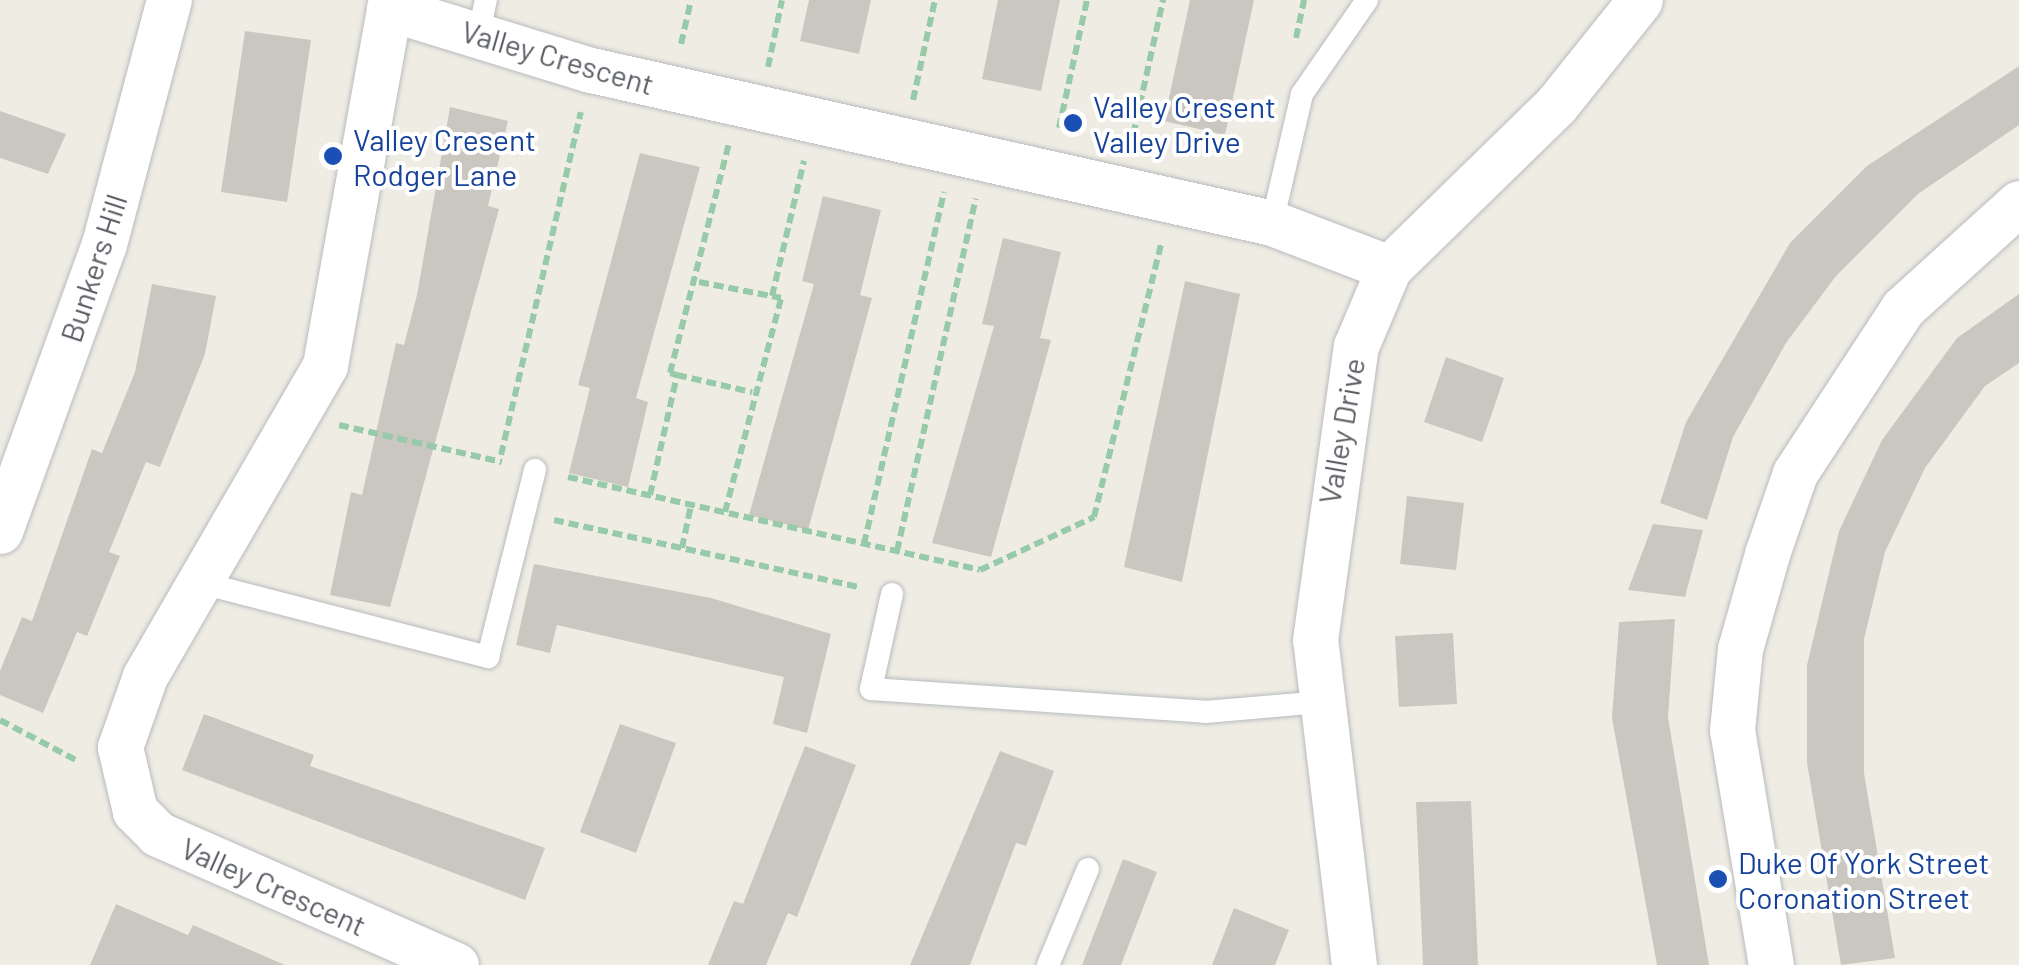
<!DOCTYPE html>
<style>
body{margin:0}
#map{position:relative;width:2019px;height:965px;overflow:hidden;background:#efede3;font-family:Barlow,sans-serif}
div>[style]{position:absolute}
.building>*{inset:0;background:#cac7c0}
.path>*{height:6px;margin-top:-3px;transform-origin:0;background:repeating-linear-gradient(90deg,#96caa9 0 10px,transparent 0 15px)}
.roads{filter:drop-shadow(0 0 2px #b8bbc0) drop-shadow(0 0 2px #b8bbc0)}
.service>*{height:22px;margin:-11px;padding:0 11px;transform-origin:11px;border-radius:11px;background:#fff}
.minor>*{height:45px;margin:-22.5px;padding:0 22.5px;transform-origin:22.5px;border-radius:22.5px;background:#fff}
.dots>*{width:28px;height:28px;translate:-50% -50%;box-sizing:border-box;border:5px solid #fff;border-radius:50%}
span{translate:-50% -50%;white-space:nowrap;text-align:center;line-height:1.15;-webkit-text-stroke:8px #fff;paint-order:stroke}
.street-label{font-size:30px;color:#5b5f65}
.transit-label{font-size:30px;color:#164399}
.left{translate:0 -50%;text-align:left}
</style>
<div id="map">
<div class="building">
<div style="clip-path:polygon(809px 0,871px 0,859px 54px,800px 41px)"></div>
<div style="clip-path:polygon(998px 0,1060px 0,1041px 91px,982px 79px)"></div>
<div style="clip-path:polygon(1190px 0,1254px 0,1225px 135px,1164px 121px)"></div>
<div style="clip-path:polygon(245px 31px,311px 40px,287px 202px,221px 192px)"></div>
<div style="clip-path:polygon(2019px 66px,2019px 125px,1918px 194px,1836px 276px,1786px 343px,1733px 437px,1707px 520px,1660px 503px,1686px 422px,1790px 243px,1867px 166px)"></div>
<div style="clip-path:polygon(450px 107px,508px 121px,488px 206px,499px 209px,390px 607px,330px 595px,351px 492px,362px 495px,396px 343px,404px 345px,417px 295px)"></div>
<div style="clip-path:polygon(0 111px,66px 134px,48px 174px,0 158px)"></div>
<div style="clip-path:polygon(640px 153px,700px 167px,636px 398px,648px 402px,628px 487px,569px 473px,590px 388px,578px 385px)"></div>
<div style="clip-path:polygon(823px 196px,881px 210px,860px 295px,872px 298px,808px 530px,749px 515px,814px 284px,802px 281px)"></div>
<div style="clip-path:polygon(1003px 238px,1061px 252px,1040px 338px,1051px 340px,991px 557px,932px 543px,994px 326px,982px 324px)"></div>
<div style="clip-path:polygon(1185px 281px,1240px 294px,1182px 582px,1124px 567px)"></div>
<div style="clip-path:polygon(152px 284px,216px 296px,205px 354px,160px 467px,146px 462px,109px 552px,120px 556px,103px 597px,87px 636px,77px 632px,43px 713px,0 695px,0 671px,22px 617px,32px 621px,92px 449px,102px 453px,135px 372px)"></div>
<div style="clip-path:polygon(2019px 294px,2019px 363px,1985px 386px,1925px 468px,1885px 552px,1864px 639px,1864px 773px,1895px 958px,1841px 965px,1807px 763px,1807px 665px,1839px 531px,1882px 440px,1957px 338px)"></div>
<div style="clip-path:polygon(1446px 357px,1504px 378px,1482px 442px,1424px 422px)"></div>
<div style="clip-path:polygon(1407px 496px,1464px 503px,1456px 570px,1400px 564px)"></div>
<div style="clip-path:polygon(1653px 524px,1703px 530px,1685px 597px,1628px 590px)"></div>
<div style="clip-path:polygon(534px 564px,711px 598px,831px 634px,807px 733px,773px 724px,784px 677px,557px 625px,550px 653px,516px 645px)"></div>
<div style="clip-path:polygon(1675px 619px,1668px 717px,1709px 965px,1657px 965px,1612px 718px,1619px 622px)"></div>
<div style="clip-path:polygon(1453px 633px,1457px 704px,1399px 707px,1395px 636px)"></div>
<div style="clip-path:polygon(204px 714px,314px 755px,310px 766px,545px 848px,525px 900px,182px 770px)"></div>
<div style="clip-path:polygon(620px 724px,676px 743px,636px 853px,580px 832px)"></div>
<div style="clip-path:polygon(805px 746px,856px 765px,797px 917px,788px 913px,766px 965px,708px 965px,734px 901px,743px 904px)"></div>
<div style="clip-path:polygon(1000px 751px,1054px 771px,1026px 846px,1016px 843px,970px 965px,910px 965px)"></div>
<div style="clip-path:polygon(1471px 801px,1478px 965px,1423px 965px,1416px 802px)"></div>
<div style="clip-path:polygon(1123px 859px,1157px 872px,1121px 965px,1082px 965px)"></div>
<div style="clip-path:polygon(116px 904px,188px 935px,193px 925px,285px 965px,90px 965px)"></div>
<div style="clip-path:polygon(1234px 908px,1289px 930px,1275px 965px,1212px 965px)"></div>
</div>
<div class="path">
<div style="left:1296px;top:38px;width:39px;rotate:-78deg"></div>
<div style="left:681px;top:44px;width:45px;rotate:-77.2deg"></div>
<div style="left:768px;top:67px;width:68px;rotate:-78.2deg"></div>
<div style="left:913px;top:100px;width:102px;rotate:-77.6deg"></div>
<div style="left:1059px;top:128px;width:131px;rotate:-77.7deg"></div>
<div style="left:1130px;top:149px;width:153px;rotate:-77.5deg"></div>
<div style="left:699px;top:282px;width:73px;rotate:11deg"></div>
<div style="left:677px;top:375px;width:77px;rotate:12.8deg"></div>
<div style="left:339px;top:425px;width:167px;rotate:12.8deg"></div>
<div style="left:501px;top:455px;width:352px;rotate:-76.9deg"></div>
<div style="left:568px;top:477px;width:422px;rotate:12.7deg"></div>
<div style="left:980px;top:570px;width:126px;rotate:-24.9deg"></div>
<div style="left:1094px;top:517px;width:284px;rotate:-76.2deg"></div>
<div style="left:650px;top:495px;width:123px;rotate:-77.3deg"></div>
<div style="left:677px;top:375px;width:7px;rotate:-164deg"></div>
<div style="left:670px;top:373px;width:236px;rotate:-75.6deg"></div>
<div style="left:725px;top:512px;width:221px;rotate:-75.3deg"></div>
<div style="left:781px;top:298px;width:9px;rotate:-167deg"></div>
<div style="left:772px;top:296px;width:139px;rotate:-76.7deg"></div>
<div style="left:554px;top:520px;width:312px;rotate:12.4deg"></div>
<div style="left:864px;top:544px;width:361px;rotate:-77.2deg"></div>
<div style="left:682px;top:548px;width:44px;rotate:-78.2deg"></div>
<div style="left:897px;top:551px;width:361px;rotate:-77.4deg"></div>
<div style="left:0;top:720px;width:86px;rotate:27.8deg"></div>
</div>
<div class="roads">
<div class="service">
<div style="left:478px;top:37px;width:38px;rotate:-78deg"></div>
<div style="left:1272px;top:223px;width:132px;rotate:-76.9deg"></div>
<div style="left:1302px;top:94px;width:114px;rotate:-55.3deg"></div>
<div style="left:198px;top:582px;width:300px;rotate:14.5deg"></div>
<div style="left:488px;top:657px;width:193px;rotate:-75.9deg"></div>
<div style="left:892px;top:594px;width:97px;rotate:102.5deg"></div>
<div style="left:871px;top:689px;width:335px;rotate:3.9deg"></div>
<div style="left:1205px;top:712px;width:116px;rotate:-4.9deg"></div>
<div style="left:1048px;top:965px;width:104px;rotate:-67.4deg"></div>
</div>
<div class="minor">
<div style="left:0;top:531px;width:305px;rotate:-70.1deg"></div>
<div style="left:104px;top:244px;width:253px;rotate:-75.1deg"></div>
<div style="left:456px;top:965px;width:326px;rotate:-156.3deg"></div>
<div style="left:158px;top:834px;width:33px;rotate:-135deg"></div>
<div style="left:135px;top:811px;width:66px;rotate:-103.2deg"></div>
<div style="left:120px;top:747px;width:75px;rotate:-70.6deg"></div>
<div style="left:145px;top:676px;width:359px;rotate:-59.9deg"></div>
<div style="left:325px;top:365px;width:363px;rotate:-79.8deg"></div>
<div style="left:389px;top:8px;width:211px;rotate:17.1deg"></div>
<div style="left:591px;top:70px;width:698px;rotate:12.66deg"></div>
<div style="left:1272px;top:223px;width:125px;rotate:21deg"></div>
<div style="left:1354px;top:965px;width:327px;rotate:-96.8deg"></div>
<div style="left:1315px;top:640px;width:297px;rotate:-82.1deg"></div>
<div style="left:1356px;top:346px;width:85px;rotate:-67.1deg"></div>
<div style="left:1389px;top:268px;width:233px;rotate:-44.3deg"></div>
<div style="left:1556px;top:105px;width:134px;rotate:-51.3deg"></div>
<div style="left:1771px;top:965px;width:238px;rotate:-99.4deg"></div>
<div style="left:1732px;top:730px;width:81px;rotate:-84.4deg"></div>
<div style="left:1740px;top:649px;width:102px;rotate:-74.1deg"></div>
<div style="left:1768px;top:551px;width:83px;rotate:-70.9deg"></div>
<div style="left:1795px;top:473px;width:197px;rotate:-56.8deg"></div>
<div style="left:1903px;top:308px;width:156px;rotate:-42.2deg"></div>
</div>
</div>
<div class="dots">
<div style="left:1073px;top:123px;background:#1a4fb4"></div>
<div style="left:333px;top:156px;background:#1a4fb4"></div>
<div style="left:1718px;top:879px;background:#1a4fb4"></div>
</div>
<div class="street-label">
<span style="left:558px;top:57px;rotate:16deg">Valley Crescent</span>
<span style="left:93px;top:268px;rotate:-72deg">Bunkers Hill</span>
<span style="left:1341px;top:431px;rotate:-80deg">Valley Drive</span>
<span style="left:274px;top:886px;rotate:24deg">Valley Crescent</span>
</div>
<div class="transit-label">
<span class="left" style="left:1093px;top:123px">Valley Cresent<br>Valley Drive</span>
<span class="left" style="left:353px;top:156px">Valley Cresent<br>Rodger Lane</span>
<span class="left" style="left:1738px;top:879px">Duke Of York Street<br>Coronation Street</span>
</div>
</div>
